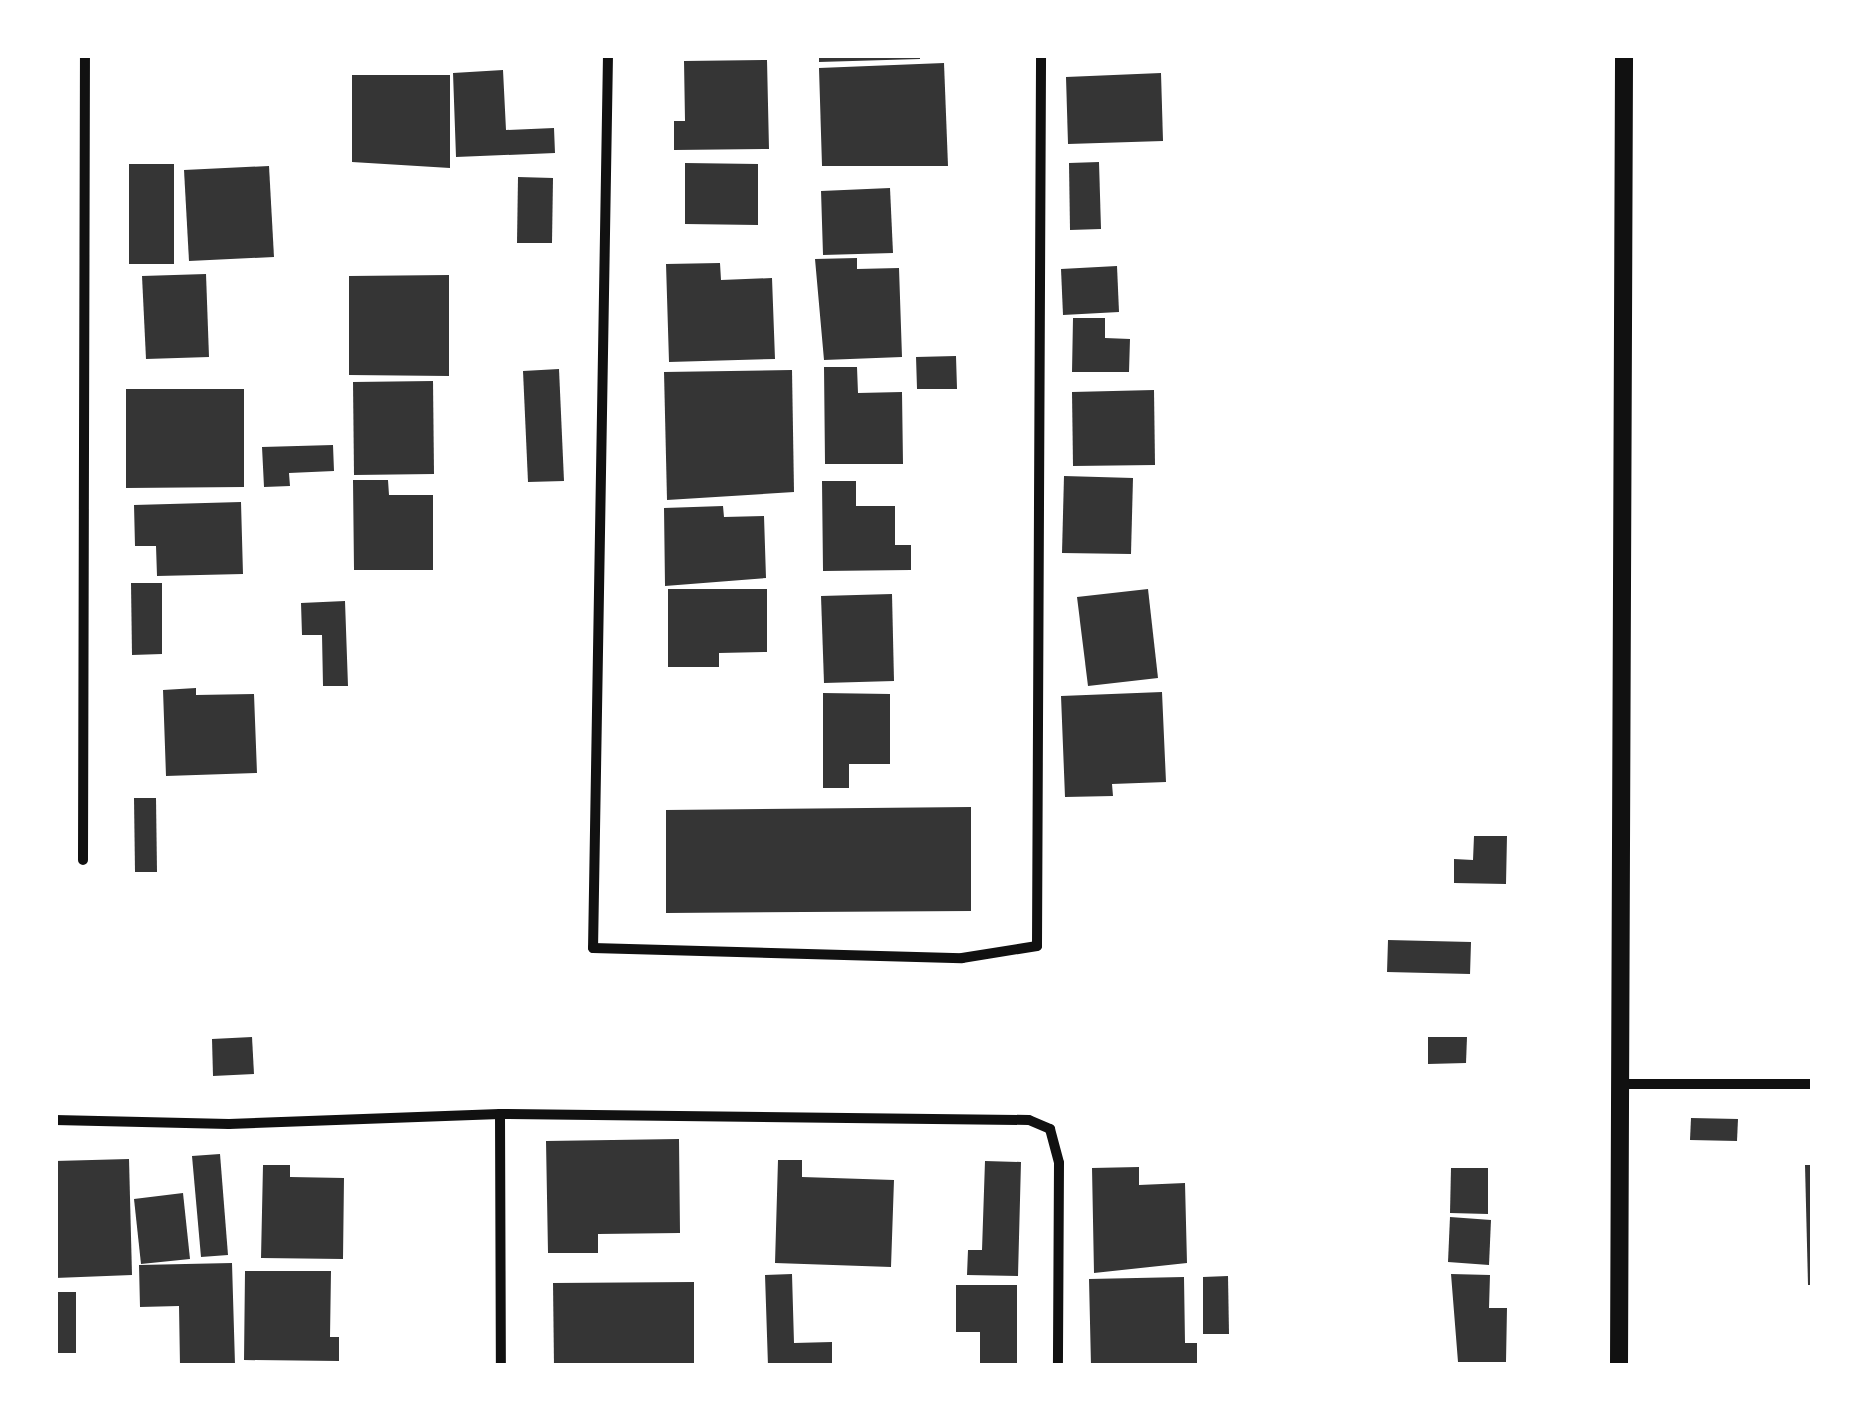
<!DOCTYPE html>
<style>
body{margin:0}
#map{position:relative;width:1868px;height:1421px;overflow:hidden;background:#fff;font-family:"Roboto Condensed",sans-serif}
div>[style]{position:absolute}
.building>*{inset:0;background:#353535}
.minor>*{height:10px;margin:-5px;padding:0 5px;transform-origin:5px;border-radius:5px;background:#111}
.tertiary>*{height:18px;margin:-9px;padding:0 9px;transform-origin:9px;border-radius:9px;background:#111}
span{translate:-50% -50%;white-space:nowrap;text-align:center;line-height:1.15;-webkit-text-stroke:8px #fff;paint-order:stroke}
.frame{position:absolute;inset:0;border:58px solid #fff;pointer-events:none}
</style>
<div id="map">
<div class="building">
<div style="clip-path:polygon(819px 55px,920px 55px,920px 59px,819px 62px)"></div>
<div style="clip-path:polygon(767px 60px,769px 149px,674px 150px,674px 121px,685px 121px,684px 61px)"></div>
<div style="clip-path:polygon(944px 63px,948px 166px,822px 166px,819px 68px)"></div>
<div style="clip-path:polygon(503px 70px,506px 130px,554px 128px,555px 153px,456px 157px,453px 73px)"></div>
<div style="clip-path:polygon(1161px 73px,1163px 141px,1068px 144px,1066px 77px)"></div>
<div style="clip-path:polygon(352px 75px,450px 75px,450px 168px,352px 162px)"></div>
<div style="clip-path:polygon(1099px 162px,1101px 229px,1070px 230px,1069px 163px)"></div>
<div style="clip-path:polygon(685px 163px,758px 164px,758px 225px,685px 224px)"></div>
<div style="clip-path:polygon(129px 164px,174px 164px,174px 264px,129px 264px)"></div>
<div style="clip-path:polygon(269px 166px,274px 257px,189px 261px,184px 170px)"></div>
<div style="clip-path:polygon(518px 177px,553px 178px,552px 243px,517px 243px)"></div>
<div style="clip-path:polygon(890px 188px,893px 253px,823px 255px,821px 191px)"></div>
<div style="clip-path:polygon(857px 258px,857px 269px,899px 268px,902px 357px,824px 360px,815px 259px)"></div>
<div style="clip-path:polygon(720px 263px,721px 280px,772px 278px,775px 359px,669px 362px,666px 264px)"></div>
<div style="clip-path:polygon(1117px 266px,1119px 312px,1063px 315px,1061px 269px)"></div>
<div style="clip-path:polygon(206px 274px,209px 357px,146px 359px,142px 276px)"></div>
<div style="clip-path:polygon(449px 275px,449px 376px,349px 375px,349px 276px)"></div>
<div style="clip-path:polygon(1073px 318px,1105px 318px,1105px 338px,1130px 339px,1129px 372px,1072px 372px)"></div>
<div style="clip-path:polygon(956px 356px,957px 389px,917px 389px,916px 357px)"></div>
<div style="clip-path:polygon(824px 367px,857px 367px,858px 393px,902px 392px,903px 464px,825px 464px)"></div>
<div style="clip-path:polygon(559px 369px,564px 481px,528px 482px,523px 371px)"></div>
<div style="clip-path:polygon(792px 370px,794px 492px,667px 500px,664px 372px)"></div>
<div style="clip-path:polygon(433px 381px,434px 474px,354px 475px,353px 382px)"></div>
<div style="clip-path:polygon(126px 389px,244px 389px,244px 487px,126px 488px)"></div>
<div style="clip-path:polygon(1154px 390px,1155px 465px,1073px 466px,1072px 392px)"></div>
<div style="clip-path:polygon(333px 445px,334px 471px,289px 473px,290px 486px,264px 487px,262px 447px)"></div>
<div style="clip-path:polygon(1064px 476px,1133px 478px,1131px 554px,1062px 553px)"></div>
<div style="clip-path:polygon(353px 480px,388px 480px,389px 495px,433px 495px,433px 570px,354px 570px)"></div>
<div style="clip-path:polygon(822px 481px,856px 481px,856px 506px,895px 506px,895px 545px,911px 545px,911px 570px,823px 571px)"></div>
<div style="clip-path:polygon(241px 502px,243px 574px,157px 576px,156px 546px,135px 546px,134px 505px)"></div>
<div style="clip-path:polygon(723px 506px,724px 517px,764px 516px,766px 578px,665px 586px,664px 508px)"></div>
<div style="clip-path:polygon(131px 583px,162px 583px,162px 654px,132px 655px)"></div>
<div style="clip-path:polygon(668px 589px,767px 589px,767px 652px,719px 653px,719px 667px,668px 667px)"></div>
<div style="clip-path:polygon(1148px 589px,1158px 678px,1088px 686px,1077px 597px)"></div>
<div style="clip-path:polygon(892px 594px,894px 681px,824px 683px,821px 596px)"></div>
<div style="clip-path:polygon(345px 601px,348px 686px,323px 686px,322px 635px,302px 635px,301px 603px)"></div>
<div style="clip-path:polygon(196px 688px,196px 695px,254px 694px,257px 773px,166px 776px,163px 690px)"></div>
<div style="clip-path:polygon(1162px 692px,1166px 782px,1112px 784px,1113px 796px,1065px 797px,1061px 696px)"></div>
<div style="clip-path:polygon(823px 693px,890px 694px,890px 764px,849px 764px,849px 788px,823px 788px)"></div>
<div style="clip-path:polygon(134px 798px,156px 798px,157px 872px,135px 872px)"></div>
<div style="clip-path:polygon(971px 807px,971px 911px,666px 913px,666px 810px)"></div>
<div style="clip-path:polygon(1474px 836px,1507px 836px,1506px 884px,1454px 883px,1454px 859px,1473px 860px)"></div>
<div style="clip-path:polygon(1388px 940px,1471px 942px,1470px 974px,1387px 972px)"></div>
<div style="clip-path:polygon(252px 1037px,254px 1074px,213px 1076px,212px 1039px)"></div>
<div style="clip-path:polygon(1428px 1037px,1467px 1037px,1466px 1063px,1428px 1064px)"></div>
<div style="clip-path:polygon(1691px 1118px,1738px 1119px,1737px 1141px,1690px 1140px)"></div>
<div style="clip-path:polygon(679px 1139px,680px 1233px,598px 1234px,598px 1253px,548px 1253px,546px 1141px)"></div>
<div style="clip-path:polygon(220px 1154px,228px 1255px,201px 1257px,192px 1156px)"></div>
<div style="clip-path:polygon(129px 1159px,132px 1275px,55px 1278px,55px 1161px)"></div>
<div style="clip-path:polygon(778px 1160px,802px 1160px,802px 1177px,894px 1180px,891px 1267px,775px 1263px)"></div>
<div style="clip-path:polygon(985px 1161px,1021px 1162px,1018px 1276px,967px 1275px,968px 1250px,982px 1250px)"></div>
<div style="clip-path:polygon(263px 1165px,290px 1165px,290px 1177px,344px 1178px,343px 1259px,261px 1258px)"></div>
<div style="clip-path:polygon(1805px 1165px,1813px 1165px,1813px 1285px,1808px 1285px)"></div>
<div style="clip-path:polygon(1139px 1167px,1139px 1185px,1185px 1183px,1187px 1263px,1094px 1273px,1092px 1168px)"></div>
<div style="clip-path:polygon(1451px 1168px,1488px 1168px,1488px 1214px,1450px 1213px)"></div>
<div style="clip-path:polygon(183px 1193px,190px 1259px,141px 1264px,134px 1199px)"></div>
<div style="clip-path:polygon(1450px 1217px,1491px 1220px,1489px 1265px,1448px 1262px)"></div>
<div style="clip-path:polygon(232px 1263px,235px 1364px,180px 1366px,179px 1306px,140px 1307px,139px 1265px)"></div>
<div style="clip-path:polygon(245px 1271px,331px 1271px,330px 1337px,339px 1337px,339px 1361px,244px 1360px)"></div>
<div style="clip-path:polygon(792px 1274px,794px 1343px,832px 1342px,832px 1366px,768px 1366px,765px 1275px)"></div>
<div style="clip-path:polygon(1451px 1274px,1490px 1275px,1489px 1308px,1507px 1308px,1506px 1362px,1458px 1362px)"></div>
<div style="clip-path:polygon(1228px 1276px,1229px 1334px,1203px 1334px,1203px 1277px)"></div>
<div style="clip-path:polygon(1184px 1277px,1185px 1343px,1197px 1343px,1197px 1366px,1091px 1366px,1089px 1279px)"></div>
<div style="clip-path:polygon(694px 1282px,694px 1366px,554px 1366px,553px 1283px)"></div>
<div style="clip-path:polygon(956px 1285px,1017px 1285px,1017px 1366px,980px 1365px,980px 1332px,956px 1332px)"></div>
<div style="clip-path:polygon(55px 1292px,76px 1292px,76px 1353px,55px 1353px)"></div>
</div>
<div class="minor">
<div style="left:608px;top:55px;width:893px;rotate:90.96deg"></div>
<div style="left:593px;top:948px;width:369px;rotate:1.6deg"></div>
<div style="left:962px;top:958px;width:76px;rotate:-9.1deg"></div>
<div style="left:1037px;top:946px;width:891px;rotate:-89.74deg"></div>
<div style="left:83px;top:860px;width:805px;rotate:-89.86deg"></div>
<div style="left:1620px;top:1084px;width:193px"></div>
<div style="left:500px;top:1114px;width:252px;rotate:89.8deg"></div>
<div style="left:55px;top:1120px;width:174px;rotate:1.3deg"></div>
<div style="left:229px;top:1124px;width:271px;rotate:-2.1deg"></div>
<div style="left:500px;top:1114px;width:529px;rotate:0.65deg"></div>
<div style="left:1029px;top:1120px;width:23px;rotate:23deg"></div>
<div style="left:1050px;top:1129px;width:35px;rotate:75deg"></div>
<div style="left:1059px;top:1163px;width:203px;rotate:90.3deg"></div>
</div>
<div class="tertiary">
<div style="left:1619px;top:1366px;width:1311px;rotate:-89.78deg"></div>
</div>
<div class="frame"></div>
</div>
